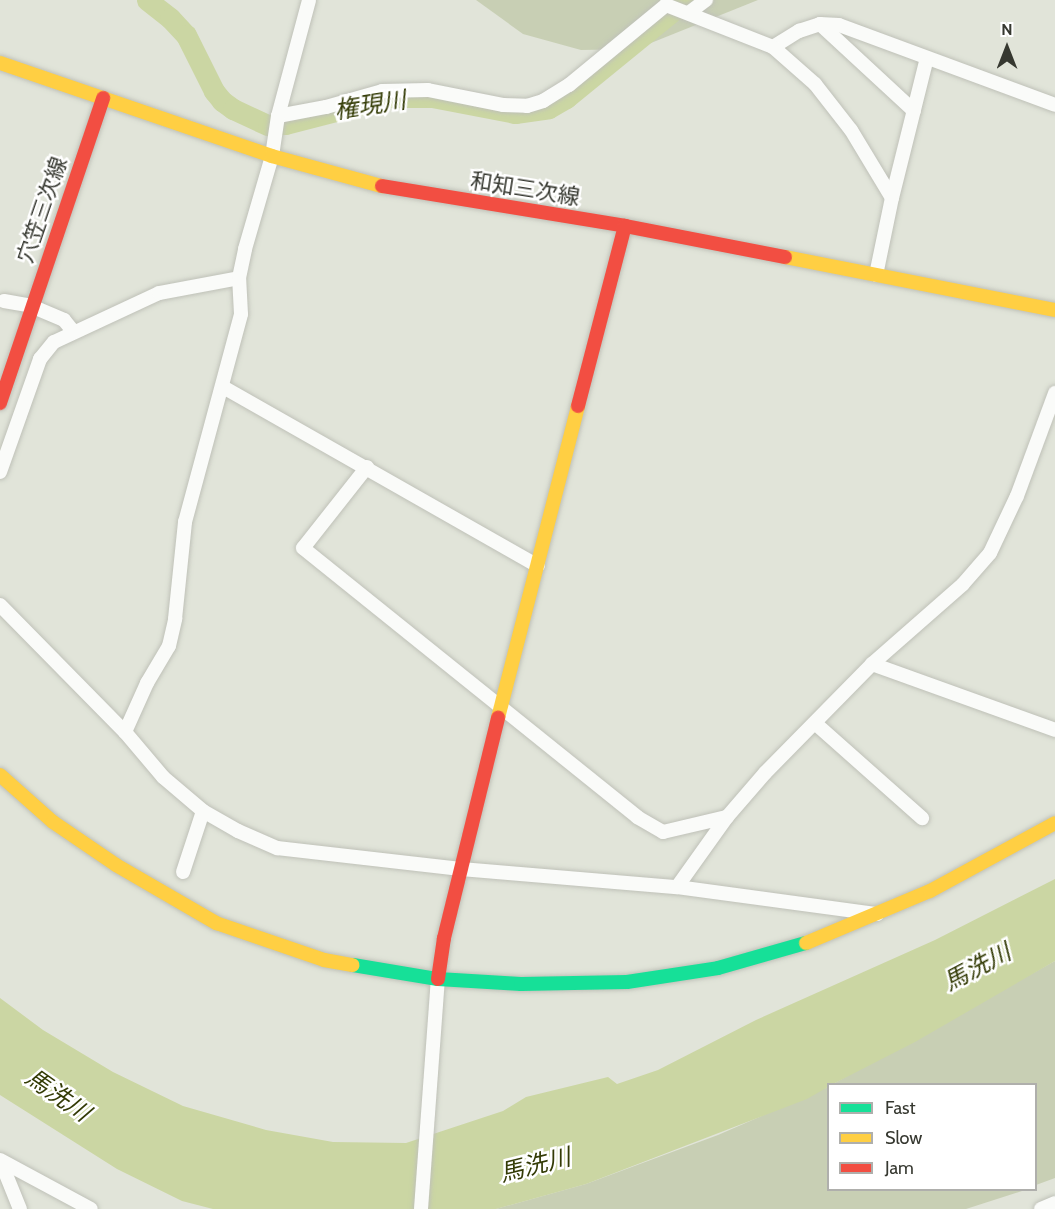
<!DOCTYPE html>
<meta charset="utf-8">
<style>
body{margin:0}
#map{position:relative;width:1055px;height:1209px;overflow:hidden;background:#e1e4d9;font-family:Cabin,"Noto Sans JP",sans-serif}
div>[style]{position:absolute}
.green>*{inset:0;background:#c8cfb4}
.water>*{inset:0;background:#cbd6a3}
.river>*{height:21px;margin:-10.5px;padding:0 10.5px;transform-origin:10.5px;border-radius:10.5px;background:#cbd6a3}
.roads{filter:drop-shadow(0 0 2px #bfc1b8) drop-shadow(0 0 2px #bfc1b8)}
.street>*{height:14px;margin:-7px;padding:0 7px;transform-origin:7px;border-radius:7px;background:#fafbf9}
.fast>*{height:14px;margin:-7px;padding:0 7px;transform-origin:7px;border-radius:7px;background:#16e098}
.slow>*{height:14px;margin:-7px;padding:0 7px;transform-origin:7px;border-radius:7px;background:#ffcf43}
.jam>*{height:14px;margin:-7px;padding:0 7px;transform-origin:7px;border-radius:7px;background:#f24e42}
span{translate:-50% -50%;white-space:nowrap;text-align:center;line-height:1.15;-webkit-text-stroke:5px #fff;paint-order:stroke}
.street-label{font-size:22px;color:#363830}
.water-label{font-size:24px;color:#333b05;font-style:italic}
.legend{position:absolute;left:827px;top:1083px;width:210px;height:108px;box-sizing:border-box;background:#fff;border:2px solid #afafac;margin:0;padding:8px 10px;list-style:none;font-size:18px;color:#363830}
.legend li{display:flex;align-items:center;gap:12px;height:30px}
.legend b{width:30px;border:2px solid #afafac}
.north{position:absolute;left:977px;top:18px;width:60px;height:60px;-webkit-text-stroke:4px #fff;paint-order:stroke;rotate:0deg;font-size:16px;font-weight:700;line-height:24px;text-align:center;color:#363830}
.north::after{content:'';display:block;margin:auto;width:21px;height:27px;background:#363830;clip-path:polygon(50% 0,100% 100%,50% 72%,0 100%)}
</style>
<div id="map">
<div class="green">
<div style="clip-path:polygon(476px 0,758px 0,636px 49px,581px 50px,523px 34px)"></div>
<div style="clip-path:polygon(1055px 961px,1055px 1178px,1036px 1185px,1036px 1084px,833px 1084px)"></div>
<div style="clip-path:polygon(828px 1087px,828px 1190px,1025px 1190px,966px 1209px,496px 1209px,586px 1184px,718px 1135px)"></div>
</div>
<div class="water">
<div style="clip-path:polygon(1055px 879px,1055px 961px,915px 1042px,833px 1084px,828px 1084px,828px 1087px,807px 1099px,586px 1184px,496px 1209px,213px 1209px,182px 1201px,117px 1169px,0 1095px,0 998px,43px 1030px,113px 1072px,183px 1106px,266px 1130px,333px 1142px,406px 1143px,503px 1111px,526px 1097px,608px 1077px,617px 1084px,658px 1070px,756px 1020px,935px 940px)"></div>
</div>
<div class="river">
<div style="left:147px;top:0;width:29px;rotate:38deg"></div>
<div style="left:170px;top:18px;width:23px;rotate:47deg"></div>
<div style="left:186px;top:35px;width:63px;rotate:63.4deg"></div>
<div style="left:214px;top:91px;width:13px;rotate:51deg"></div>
<div style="left:222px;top:101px;width:14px;rotate:36deg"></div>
<div style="left:233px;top:109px;width:38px;rotate:25deg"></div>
<div style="left:268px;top:125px;width:17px;rotate:-3deg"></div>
<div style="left:285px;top:124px;width:108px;rotate:-14.4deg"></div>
<div style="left:390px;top:97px;width:42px"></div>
<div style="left:432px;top:97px;width:85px;rotate:10.9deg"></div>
<div style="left:515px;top:113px;width:34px;rotate:-8deg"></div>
<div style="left:549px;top:108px;width:20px;rotate:-30deg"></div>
<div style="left:566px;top:98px;width:155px;rotate:-39.2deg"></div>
</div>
<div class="roads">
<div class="street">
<div style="left:690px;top:12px;width:20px;rotate:-37deg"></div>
<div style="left:820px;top:24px;width:128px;rotate:42.8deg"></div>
<div style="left:773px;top:47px;width:31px;rotate:-32deg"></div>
<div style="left:799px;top:31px;width:22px;rotate:-18deg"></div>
<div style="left:820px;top:24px;width:19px;rotate:3deg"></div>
<div style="left:839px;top:25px;width:230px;rotate:20.3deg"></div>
<div style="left:278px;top:116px;width:49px;rotate:-10.6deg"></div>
<div style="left:326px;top:107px;width:58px;rotate:-15.9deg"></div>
<div style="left:382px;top:91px;width:46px;rotate:-1.2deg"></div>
<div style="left:428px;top:90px;width:76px;rotate:11.3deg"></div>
<div style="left:503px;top:105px;width:24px;rotate:2deg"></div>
<div style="left:527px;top:106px;width:17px;rotate:-17deg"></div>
<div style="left:543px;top:101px;width:31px;rotate:-32deg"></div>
<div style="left:569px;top:85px;width:126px;rotate:-39.5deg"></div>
<div style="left:666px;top:5px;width:115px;rotate:21.4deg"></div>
<div style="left:773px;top:47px;width:56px;rotate:41.4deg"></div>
<div style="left:815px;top:84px;width:58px;rotate:52deg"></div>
<div style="left:851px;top:130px;width:79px;rotate:58.9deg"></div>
<div style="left:876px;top:275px;width:79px;rotate:-78.3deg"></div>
<div style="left:892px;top:198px;width:144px;rotate:-76deg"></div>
<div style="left:4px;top:301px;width:27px;rotate:10deg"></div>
<div style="left:31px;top:306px;width:36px;rotate:23deg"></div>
<div style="left:64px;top:320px;width:14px;rotate:51deg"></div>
<div style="left:223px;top:387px;width:362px;rotate:29.6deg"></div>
<div style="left:367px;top:467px;width:103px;rotate:128.3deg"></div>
<div style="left:303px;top:548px;width:429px;rotate:38.8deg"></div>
<div style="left:637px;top:817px;width:30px;rotate:30deg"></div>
<div style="left:663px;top:832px;width:66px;rotate:-13.2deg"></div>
<div style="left:0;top:472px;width:120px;rotate:-70.5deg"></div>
<div style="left:40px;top:359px;width:22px;rotate:-51deg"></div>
<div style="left:54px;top:342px;width:116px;rotate:-25deg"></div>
<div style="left:159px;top:293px;width:81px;rotate:-10.6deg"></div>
<div style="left:0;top:605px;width:178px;rotate:45.5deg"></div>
<div style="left:125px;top:732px;width:59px;rotate:49.8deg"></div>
<div style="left:163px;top:777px;width:52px;rotate:40.4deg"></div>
<div style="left:203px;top:811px;width:40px;rotate:29.7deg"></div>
<div style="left:238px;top:831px;width:43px;rotate:23.6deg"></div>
<div style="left:277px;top:848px;width:185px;rotate:6.5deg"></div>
<div style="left:461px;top:869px;width:217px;rotate:4.8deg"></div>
<div style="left:677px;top:887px;width:202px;rotate:7.7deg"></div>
<div style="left:872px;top:664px;width:195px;rotate:19.8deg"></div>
<div style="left:816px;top:724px;width:142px;rotate:41.6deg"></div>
<div style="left:125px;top:732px;width:54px;rotate:-65.8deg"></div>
<div style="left:147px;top:683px;width:43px;rotate:-59.3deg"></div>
<div style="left:169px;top:646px;width:28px;rotate:-77deg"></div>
<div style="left:175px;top:619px;width:98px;rotate:-84.1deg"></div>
<div style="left:185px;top:522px;width:215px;rotate:-74.9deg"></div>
<div style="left:241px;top:314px;width:36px;rotate:-93deg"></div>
<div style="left:239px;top:278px;width:30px;rotate:-78deg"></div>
<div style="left:245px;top:249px;width:97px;rotate:-73.8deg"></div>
<div style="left:272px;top:156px;width:40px;rotate:-81.5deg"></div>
<div style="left:278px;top:116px;width:120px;rotate:-75deg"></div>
<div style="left:183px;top:872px;width:64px;rotate:-71.8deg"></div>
<div style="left:677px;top:887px;width:86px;rotate:-54.5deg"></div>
<div style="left:727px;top:817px;width:58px;rotate:-49.2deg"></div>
<div style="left:765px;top:773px;width:153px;rotate:-45.5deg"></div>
<div style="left:872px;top:664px;width:121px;rotate:-41.3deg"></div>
<div style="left:963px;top:584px;width:41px;rotate:-48.9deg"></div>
<div style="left:990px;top:553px;width:63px;rotate:-64.7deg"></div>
<div style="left:1017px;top:496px;width:110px;rotate:-69.7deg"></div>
<div style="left:0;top:1160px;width:103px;rotate:28.3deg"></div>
<div style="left:5px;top:1172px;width:40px;rotate:68deg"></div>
<div style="left:421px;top:1209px;width:231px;rotate:-85.8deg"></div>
<div style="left:1041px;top:1209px;width:15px;rotate:-23deg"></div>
</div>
<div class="fast">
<div style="left:353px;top:965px;width:86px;rotate:9.4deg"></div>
<div style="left:438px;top:979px;width:83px;rotate:3.4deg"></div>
<div style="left:521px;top:984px;width:106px;rotate:-1.1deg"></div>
<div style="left:627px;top:982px;width:92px;rotate:-8.7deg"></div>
<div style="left:718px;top:968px;width:91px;rotate:-15.9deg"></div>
</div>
<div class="slow">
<div style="left:0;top:63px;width:287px;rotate:18.9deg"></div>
<div style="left:272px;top:156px;width:114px;rotate:15.3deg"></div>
<div style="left:785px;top:257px;width:275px;rotate:11.1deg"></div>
<div style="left:498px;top:718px;width:322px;rotate:-75.6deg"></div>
<div style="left:0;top:775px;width:71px;rotate:41.6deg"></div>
<div style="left:53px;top:822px;width:76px;rotate:34.3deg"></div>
<div style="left:116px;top:865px;width:116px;rotate:30.1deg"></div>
<div style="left:216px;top:923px;width:114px;rotate:18.9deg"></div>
<div style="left:324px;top:960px;width:29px;rotate:10deg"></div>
<div style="left:806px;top:943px;width:134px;rotate:-22.8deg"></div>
<div style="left:930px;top:891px;width:142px;rotate:-28.5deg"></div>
</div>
<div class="jam">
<div style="left:382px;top:186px;width:246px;rotate:9.3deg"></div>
<div style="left:625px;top:226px;width:163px;rotate:11deg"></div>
<div style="left:0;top:403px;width:322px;rotate:-71.3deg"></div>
<div style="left:578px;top:406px;width:186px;rotate:-75.4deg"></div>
<div style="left:438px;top:979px;width:41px;rotate:-81.7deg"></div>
<div style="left:444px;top:938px;width:227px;rotate:-76.2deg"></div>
</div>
</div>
<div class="street-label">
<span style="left:525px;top:189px;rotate:9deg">和知三次線</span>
<span style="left:42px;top:210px;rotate:-71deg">穴笠三次線</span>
</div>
<div class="water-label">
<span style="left:370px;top:105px;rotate:-9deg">権現川</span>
<span style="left:977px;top:967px;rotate:-28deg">馬洗川</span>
<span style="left:58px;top:1095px;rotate:35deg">馬洗川</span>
<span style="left:535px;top:1165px;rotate:-14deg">馬洗川</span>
</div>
<ul class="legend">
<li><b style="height:8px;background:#16e098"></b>Fast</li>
<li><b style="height:8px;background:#ffcf43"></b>Slow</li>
<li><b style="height:8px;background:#f24e42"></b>Jam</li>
</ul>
<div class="north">N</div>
</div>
